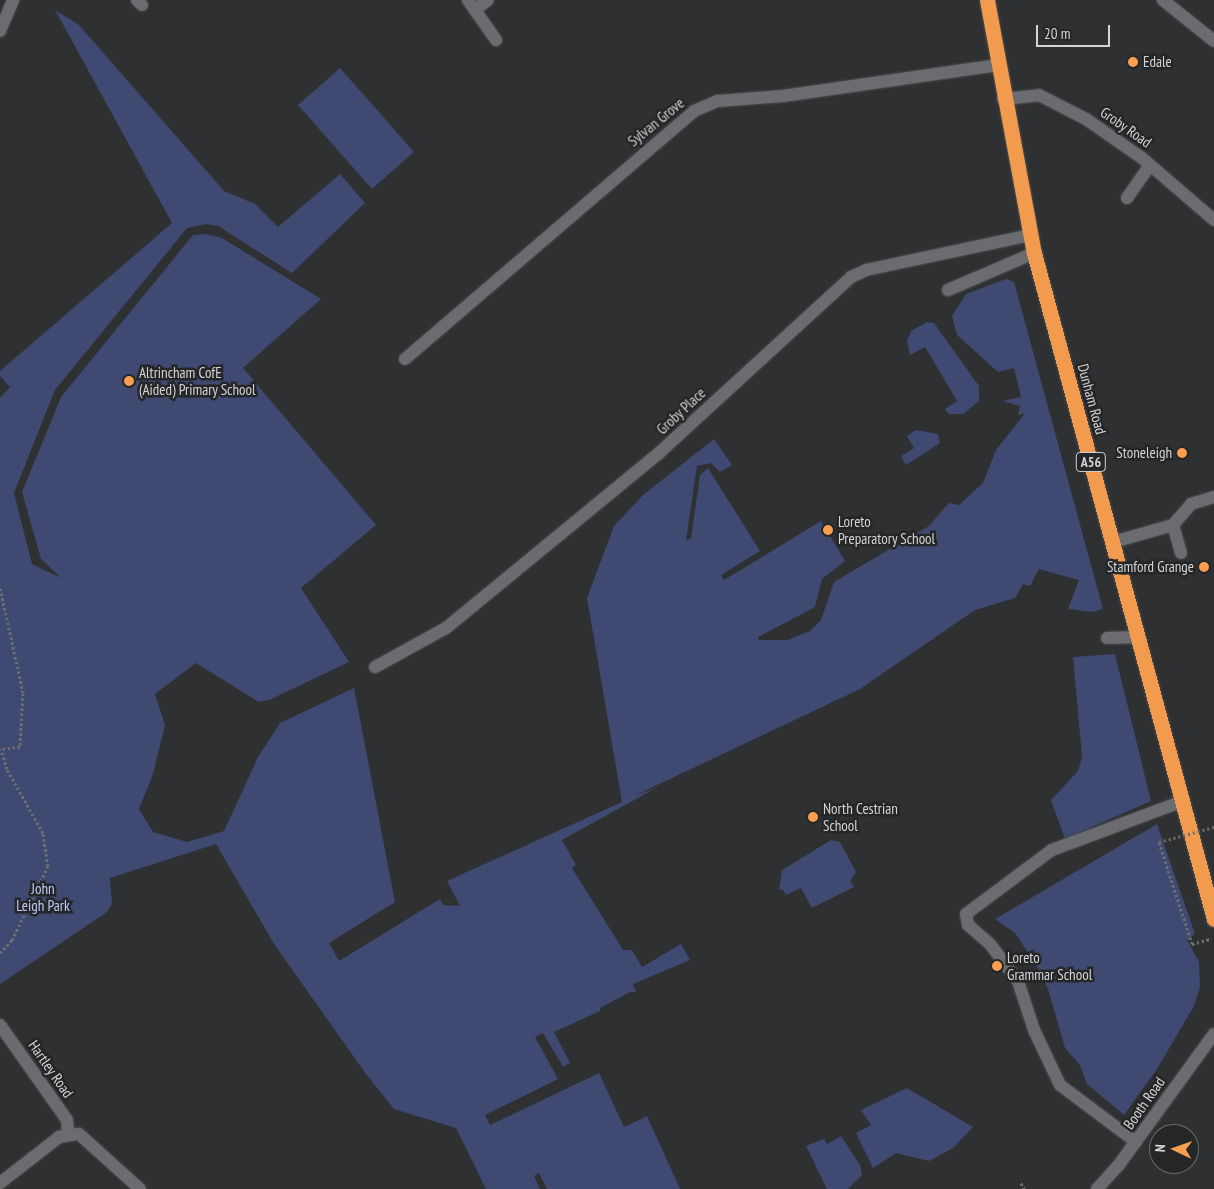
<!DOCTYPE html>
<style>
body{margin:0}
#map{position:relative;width:1214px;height:1189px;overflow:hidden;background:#2f3032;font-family:"PT Sans Narrow",sans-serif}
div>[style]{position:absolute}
.green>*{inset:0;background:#3f4971}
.path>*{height:3px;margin-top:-1.5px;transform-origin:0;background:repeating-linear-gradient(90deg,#6d6e70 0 2.5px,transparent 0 5px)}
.roads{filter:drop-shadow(0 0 1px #4c4d4f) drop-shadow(0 0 1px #4c4d4f)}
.minor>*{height:12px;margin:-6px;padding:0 6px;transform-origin:6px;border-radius:6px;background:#6b6c6f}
.highway>*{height:15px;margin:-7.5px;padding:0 7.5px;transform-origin:7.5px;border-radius:7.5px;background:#f29a4d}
.path-bridge>*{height:3px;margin-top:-1.5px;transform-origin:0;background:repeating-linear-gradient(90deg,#6d6e70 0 2.5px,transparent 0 5px)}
.dots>*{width:14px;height:14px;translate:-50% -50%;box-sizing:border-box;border:2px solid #252628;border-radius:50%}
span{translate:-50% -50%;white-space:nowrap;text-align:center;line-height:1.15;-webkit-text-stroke:5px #252628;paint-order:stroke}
.shield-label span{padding:1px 4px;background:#252628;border:1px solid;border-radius:4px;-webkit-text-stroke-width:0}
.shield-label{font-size:14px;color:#d4d4d6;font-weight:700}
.poi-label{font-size:15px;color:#d4d4d6}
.left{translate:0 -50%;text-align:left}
.right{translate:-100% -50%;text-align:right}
.street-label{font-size:15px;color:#d4d4d6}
.park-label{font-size:15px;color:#bfccfb}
.north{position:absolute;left:1149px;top:1124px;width:50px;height:50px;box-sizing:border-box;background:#252628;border:1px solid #6b6c6e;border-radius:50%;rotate:273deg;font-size:14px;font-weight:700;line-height:20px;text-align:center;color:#d4d4d6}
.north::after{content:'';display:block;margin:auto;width:18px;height:22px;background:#fa9f4f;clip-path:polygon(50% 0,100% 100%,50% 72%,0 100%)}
.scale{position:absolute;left:1036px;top:25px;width:74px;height:22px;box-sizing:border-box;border:2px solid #d4d4d6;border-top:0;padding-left:6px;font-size:15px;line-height:18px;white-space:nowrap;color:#d4d4d6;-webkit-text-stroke:4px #252628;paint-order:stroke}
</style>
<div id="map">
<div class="green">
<div style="clip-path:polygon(55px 10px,79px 25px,224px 191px,255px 204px,278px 227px,340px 174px,365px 203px,292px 273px,218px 226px,206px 224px,187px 228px,55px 390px,14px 493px,32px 564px,61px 578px,41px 559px,22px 492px,61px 397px,193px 235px,206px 234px,222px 238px,321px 299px,243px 368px,376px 525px,301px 588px,349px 662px,269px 700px,259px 702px,196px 663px,155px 694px,165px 725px,153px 774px,139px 809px,153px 832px,187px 842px,224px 831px,258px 757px,280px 723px,354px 688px,395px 902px,329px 943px,339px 961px,440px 899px,443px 905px,460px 906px,447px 881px,622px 802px,587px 598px,614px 526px,643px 495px,714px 439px,732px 465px,720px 472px,711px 463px,697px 466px,686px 541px,691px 538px,700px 475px,708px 468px,760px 551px,721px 575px,724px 580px,821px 521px,845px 561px,822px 579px,815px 607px,758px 637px,759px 640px,788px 640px,810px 631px,821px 620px,834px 582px,929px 526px,949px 503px,959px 505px,983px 483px,996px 450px,1025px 413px,1018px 415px,1020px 406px,1003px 401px,1021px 397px,1014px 368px,998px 372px,957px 335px,952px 316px,966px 294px,1006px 279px,1014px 282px,1103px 609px,1092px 612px,1068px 609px,1079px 580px,1039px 569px,1030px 586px,1023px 584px,1015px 598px,975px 610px,860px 689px,634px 796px,656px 788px,562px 840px,576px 865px,572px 868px,623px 950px,632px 950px,642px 967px,681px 944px,690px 960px,633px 984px,636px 992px,630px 992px,600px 1008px,600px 1011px,554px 1032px,570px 1063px,563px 1067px,543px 1033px,535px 1037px,558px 1079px,485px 1115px,490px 1125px,599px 1073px,624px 1127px,647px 1116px,680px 1189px,547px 1189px,539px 1173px,534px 1176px,540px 1189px,486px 1189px,456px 1128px,394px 1109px,366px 1074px,274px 944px,216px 844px,110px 878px,112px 904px,107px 912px,0 984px,0 398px,10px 387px,0 376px,0 371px,172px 223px)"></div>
<div style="clip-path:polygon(340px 68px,414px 152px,372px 189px,298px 105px)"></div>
<div style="clip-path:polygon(927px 322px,934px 323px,979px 386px,979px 401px,963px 414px,949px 414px,945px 409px,957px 401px,925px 347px,910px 355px,907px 341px,911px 331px)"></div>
<div style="clip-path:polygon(916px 430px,938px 434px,940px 443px,906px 465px,901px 456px,914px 448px,907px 436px)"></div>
<div style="clip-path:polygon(1115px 654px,1151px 801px,1065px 839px,1051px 800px,1078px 771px,1082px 757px,1073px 657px)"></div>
<div style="clip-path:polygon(1157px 824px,1195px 934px,1187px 940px,1199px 962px,1200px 987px,1194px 1006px,1157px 1069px,1124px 1115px,1087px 1084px,1080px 1065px,1065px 1048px,1048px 989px,1035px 963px,1015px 933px,995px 919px)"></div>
<div style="clip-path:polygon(831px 840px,840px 842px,856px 872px,850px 881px,854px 887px,812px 908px,801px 888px,786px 895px,783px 890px,779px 890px,782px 870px)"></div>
<div style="clip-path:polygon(907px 1088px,973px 1127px,953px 1148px,929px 1161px,896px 1153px,873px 1168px,856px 1133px,871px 1125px,861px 1110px)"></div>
<div style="clip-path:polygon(841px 1136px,860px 1165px,862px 1175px,848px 1189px,827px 1189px,806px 1146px,824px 1139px,827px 1144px)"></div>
</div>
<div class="path">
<div style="left:0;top:588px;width:107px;rotate:77.6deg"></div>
<div style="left:23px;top:693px;width:54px;rotate:93.2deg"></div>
<div style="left:20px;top:747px;width:20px;rotate:174deg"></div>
<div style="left:1159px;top:842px;width:107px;rotate:72.1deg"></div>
<div style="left:1192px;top:944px;width:20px;rotate:-15deg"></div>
<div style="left:0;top:953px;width:18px;rotate:-47deg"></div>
<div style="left:12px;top:940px;width:82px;rotate:-64.1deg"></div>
<div style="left:48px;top:866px;width:33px;rotate:-99deg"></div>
<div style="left:43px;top:833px;width:73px;rotate:-119.4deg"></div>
<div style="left:7px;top:769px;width:21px;rotate:-107deg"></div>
<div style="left:1021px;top:1183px;width:7px;rotate:63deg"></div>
</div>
<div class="roads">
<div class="minor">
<div style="left:137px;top:0;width:7px;rotate:45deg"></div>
<div style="left:468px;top:0;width:49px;rotate:55deg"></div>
<div style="left:1163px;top:0;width:65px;rotate:38.8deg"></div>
<div style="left:475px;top:10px;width:16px;rotate:-38deg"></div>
<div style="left:0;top:31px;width:34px;rotate:-67deg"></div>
<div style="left:1003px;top:99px;width:36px;rotate:-6deg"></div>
<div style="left:1039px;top:95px;width:53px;rotate:27.1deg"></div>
<div style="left:1086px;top:119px;width:68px;rotate:34.9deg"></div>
<div style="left:1142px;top:158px;width:95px;rotate:40.7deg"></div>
<div style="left:1127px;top:198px;width:40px;rotate:-55.1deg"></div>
<div style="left:948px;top:290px;width:94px;rotate:-23.3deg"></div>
<div style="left:405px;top:359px;width:381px;rotate:-40.6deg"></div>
<div style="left:694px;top:111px;width:26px;rotate:-23deg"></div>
<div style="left:718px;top:101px;width:65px;rotate:-4.4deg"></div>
<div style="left:783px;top:96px;width:216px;rotate:-8.2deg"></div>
<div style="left:1173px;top:525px;width:28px;rotate:-49deg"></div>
<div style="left:1191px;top:504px;width:24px;rotate:-17deg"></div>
<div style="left:1113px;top:542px;width:62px;rotate:-15.8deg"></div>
<div style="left:1173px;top:525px;width:29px;rotate:74deg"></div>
<div style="left:1107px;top:638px;width:32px;rotate:-2deg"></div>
<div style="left:375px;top:667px;width:81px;rotate:-28.8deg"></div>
<div style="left:446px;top:628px;width:276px;rotate:-39.4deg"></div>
<div style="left:659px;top:453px;width:260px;rotate:-42.5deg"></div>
<div style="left:851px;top:277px;width:17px;rotate:-25deg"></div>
<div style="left:866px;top:270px;width:169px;rotate:-12deg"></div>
<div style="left:0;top:1025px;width:116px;rotate:54.8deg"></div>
<div style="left:67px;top:1120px;width:15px;rotate:86deg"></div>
<div style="left:1136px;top:1142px;width:95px;rotate:-143.1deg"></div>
<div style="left:1060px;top:1085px;width:61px;rotate:-115.3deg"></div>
<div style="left:1034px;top:1030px;width:52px;rotate:-108.1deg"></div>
<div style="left:1018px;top:981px;width:46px;rotate:-127.1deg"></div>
<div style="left:990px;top:944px;width:29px;rotate:-139deg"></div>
<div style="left:968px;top:925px;width:11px;rotate:-100deg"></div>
<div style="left:966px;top:914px;width:107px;rotate:-36.7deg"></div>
<div style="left:1052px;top:850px;width:140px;rotate:-20.5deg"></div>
<div style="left:0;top:1183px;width:75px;rotate:-37.9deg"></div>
<div style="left:59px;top:1137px;width:20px;rotate:-9deg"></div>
<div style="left:79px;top:1134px;width:82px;rotate:42deg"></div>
<div style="left:1097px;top:1189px;width:31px;rotate:-48deg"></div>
<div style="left:1118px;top:1166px;width:163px;rotate:-54deg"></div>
</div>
<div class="highway">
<div style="left:987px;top:0;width:257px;rotate:79.5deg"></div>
<div style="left:1034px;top:253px;width:690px;rotate:74.88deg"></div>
</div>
</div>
<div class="path-bridge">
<div style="left:1159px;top:842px;width:57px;rotate:-15.3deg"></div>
</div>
<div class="dots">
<div style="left:1133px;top:62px;background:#fa9f4f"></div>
<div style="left:129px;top:381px;background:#fa9f4f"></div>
<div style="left:1182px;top:453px;background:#fa9f4f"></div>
<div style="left:828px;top:530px;background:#fa9f4f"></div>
<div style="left:1204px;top:567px;background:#fa9f4f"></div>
<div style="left:813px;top:817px;background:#fa9f4f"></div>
<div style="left:997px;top:966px;background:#fa9f4f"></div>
</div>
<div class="shield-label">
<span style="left:1091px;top:462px">A56</span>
</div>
<div class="poi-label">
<span class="left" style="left:1143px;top:62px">Edale</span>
<span class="left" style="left:139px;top:381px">Altrincham CofE<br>(Aided) Primary School</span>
<span class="right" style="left:1172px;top:453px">Stoneleigh</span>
<span class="left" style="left:838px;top:530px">Loreto<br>Preparatory School</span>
<span class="right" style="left:1194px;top:567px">Stamford Grange</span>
<span class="left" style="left:823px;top:817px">North Cestrian<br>School</span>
<span class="left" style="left:1007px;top:966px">Loreto<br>Grammar School</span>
</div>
<div class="street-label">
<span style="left:656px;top:122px;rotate:-39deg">Sylvan Grove</span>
<span style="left:1126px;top:127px;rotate:35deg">Groby Road</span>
<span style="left:1092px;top:399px;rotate:75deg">Dunham Road</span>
<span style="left:681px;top:411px;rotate:-43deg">Groby Place</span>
<span style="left:51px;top:1069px;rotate:55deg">Hartley Road</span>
<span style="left:1144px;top:1103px;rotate:-55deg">Booth Road</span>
</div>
<div class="park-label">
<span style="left:43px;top:897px">John<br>Leigh Park</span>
</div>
<div class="north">N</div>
<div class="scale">20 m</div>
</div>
